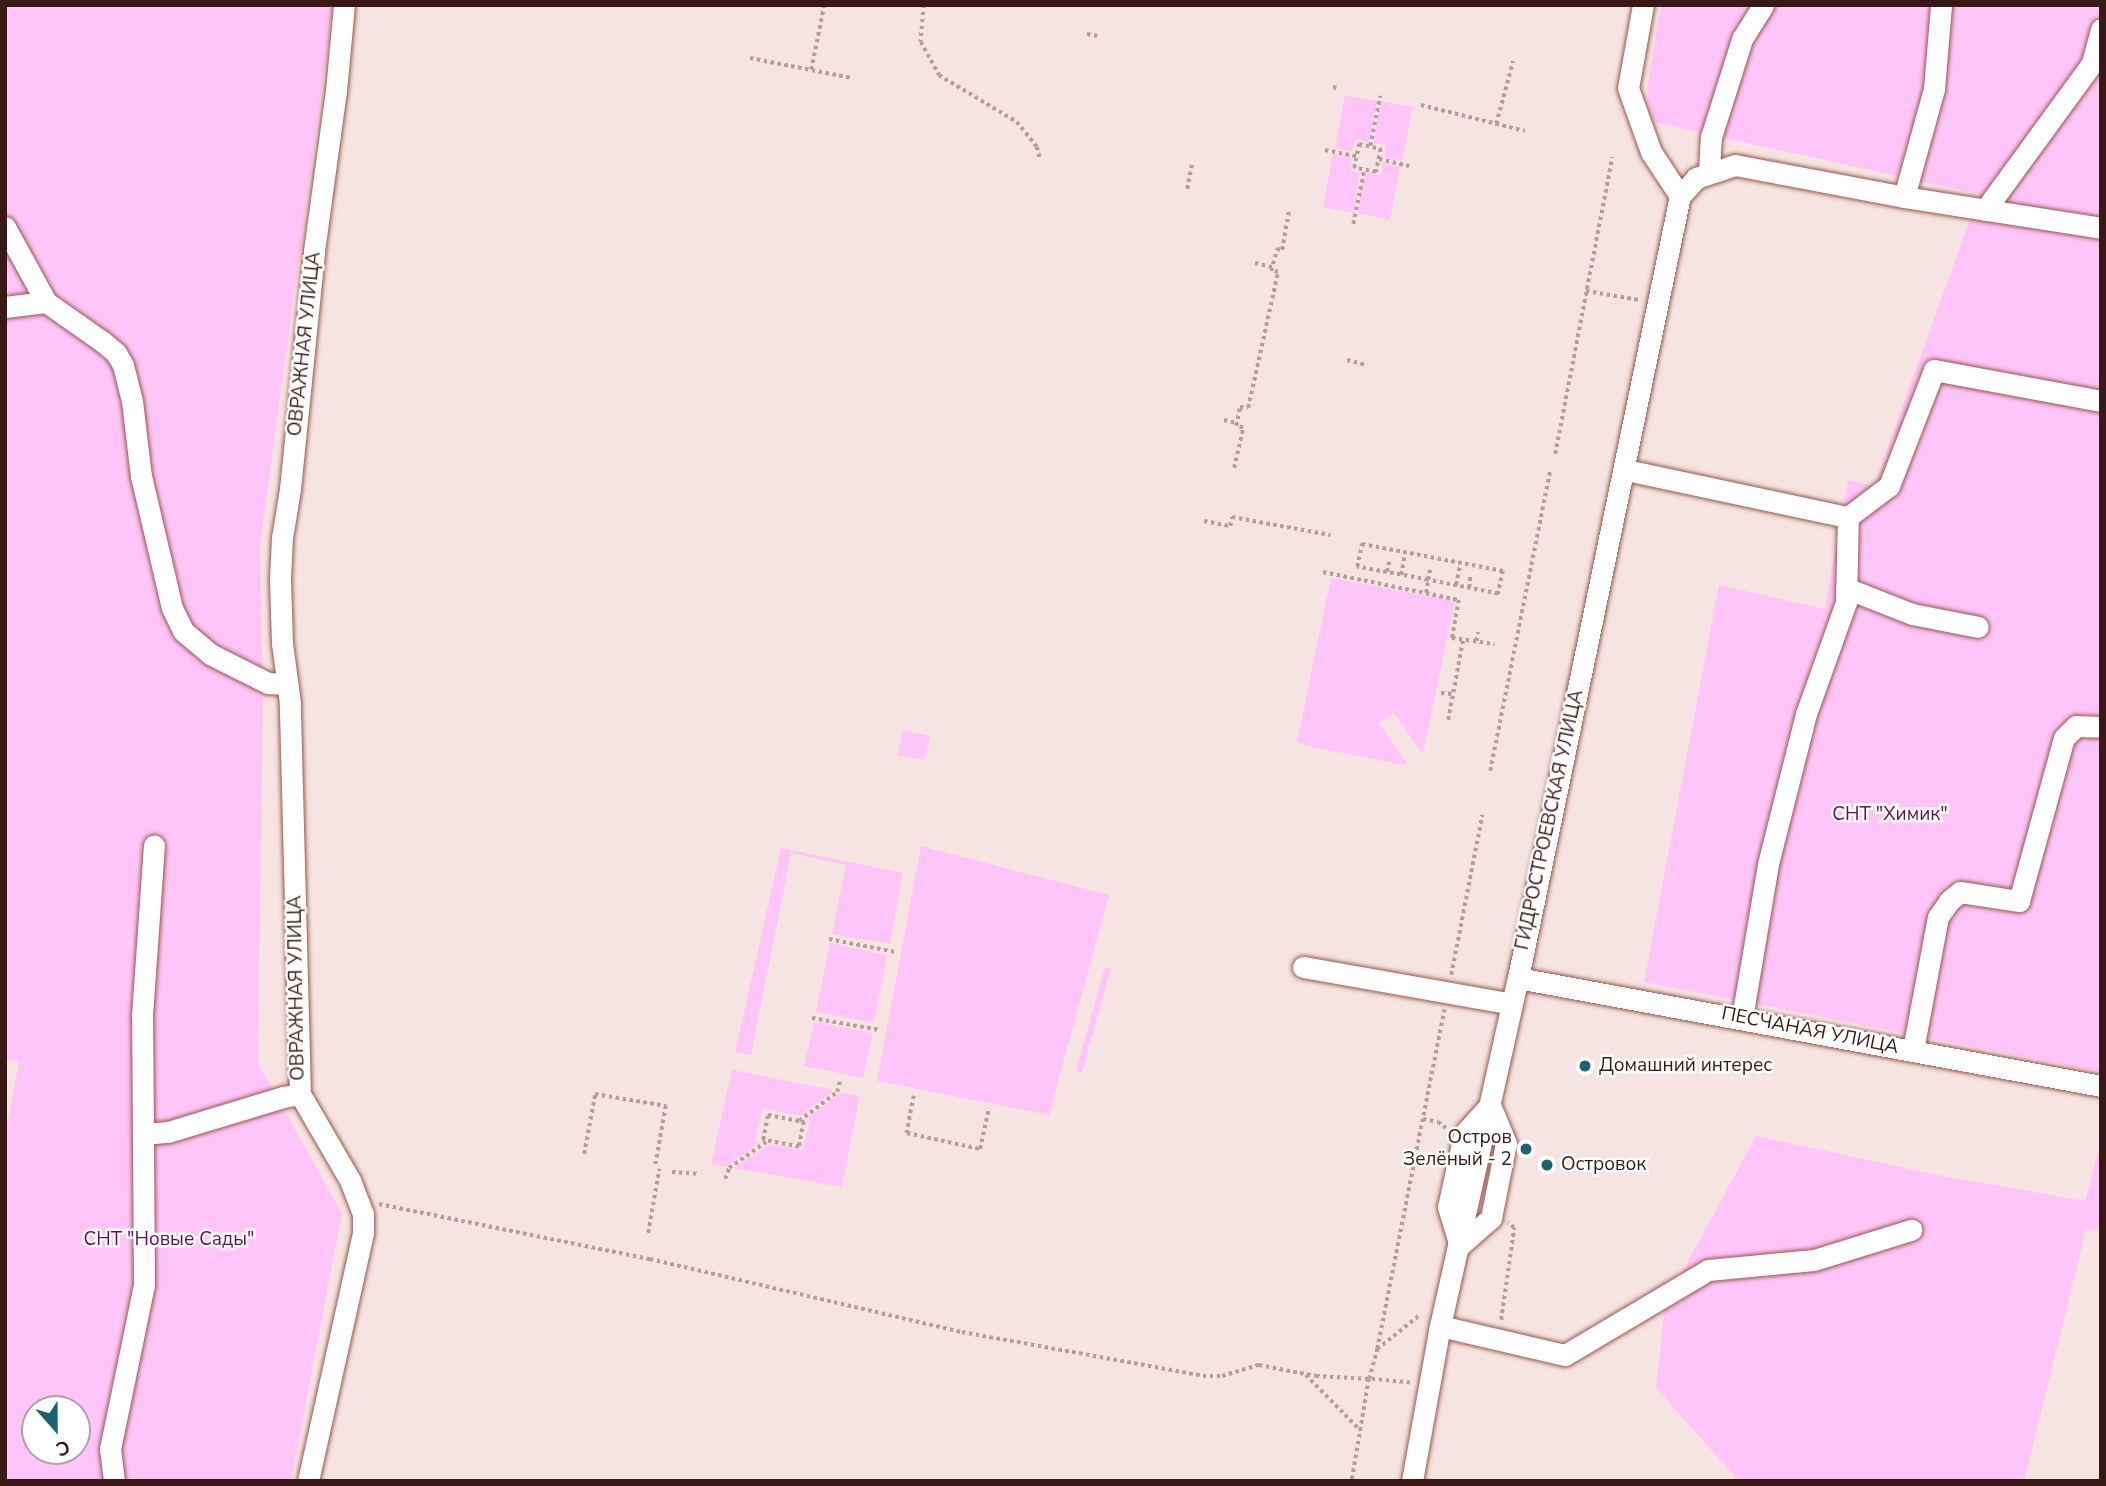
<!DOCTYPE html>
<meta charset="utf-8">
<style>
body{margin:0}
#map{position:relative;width:2106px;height:1486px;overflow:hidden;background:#f5e4e1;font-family:"Nunito Sans",sans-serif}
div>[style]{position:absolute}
.green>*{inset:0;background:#ffc5f9}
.path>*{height:3.5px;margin-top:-1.75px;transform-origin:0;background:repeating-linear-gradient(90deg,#b49e9b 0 3.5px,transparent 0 7px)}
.roads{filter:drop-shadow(0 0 2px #9d5449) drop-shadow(0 0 2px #9d5449)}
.minor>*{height:21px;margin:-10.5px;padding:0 10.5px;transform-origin:10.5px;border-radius:10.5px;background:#fff}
.dots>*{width:19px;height:19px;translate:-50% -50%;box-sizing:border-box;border:4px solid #fff;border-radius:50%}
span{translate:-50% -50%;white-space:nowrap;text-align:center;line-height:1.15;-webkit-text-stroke:5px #fff;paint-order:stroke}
.street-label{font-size:19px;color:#381915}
.park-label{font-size:19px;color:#620b5f}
.poi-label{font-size:19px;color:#381915}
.left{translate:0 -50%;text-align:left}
.right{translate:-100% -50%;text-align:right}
.frame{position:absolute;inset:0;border:7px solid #381915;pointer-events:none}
.north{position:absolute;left:21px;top:1395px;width:70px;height:70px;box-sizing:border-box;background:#fff;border:2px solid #afa3a1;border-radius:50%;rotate:159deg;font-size:19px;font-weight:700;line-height:28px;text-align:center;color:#381915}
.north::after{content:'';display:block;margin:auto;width:24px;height:32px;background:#196470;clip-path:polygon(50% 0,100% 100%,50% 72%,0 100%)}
</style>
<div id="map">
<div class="green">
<div style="clip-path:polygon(evenodd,5px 5px,333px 5px,260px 547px,263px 707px,258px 1063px,342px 1213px,291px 1481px,5px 1481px,5px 1135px,19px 1062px,5px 1059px,5px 5px,35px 1409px,77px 1409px,77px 1451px,35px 1451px,35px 1409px)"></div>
<div style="clip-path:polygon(1661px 5px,2101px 5px,2101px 1072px,1644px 982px,1719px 585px,1825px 609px,1848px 480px,1874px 486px,1979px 194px,1652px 122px,1647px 89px)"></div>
<div style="clip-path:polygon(1345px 95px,1377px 101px,1369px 142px,1355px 140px,1352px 152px,1335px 148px)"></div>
<div style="clip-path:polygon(1381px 101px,1413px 107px,1402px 161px,1384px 157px,1386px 145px,1373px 143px)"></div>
<div style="clip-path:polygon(1333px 154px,1351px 157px,1352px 171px,1360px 173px,1353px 213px,1323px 207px)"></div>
<div style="clip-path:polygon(1383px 163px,1400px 167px,1390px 220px,1357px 213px,1365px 172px,1380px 175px)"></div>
<div style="clip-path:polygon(1331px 578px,1455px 601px,1423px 754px,1394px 713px,1379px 723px,1407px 763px,1403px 765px,1303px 745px,1297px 741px)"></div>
<div style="clip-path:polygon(903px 730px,930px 736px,925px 760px,898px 755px)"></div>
<div style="clip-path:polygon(921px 846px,1109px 895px,1049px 1115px,877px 1081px)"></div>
<div style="clip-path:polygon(781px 848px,903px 873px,890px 944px,832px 934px,846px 865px,791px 853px,751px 1055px,735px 1052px)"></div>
<div style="clip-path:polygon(830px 943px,887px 955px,874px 1023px,816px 1012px)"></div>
<div style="clip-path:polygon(1105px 967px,1111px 968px,1082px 1073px,1076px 1071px)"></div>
<div style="clip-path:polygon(814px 1022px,873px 1033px,863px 1078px,804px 1066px)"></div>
<div style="clip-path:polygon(732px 1070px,834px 1090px,800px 1116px,763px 1108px,755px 1141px,760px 1142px,726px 1167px,711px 1164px)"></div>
<div style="clip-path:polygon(841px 1093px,860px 1096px,842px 1187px,734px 1168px,770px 1144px,803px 1150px,810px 1119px,807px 1118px)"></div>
<div style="clip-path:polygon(1756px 1136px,1938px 1175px,2085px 1201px,2101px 1141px,2101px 1229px,2086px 1230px,2024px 1481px,1739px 1481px,1656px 1388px,1665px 1304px)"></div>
</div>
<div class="path">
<div style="left:924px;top:5px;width:37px;rotate:95deg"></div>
<div style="left:921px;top:42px;width:38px;rotate:61deg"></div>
<div style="left:939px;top:75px;width:91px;rotate:31.1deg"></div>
<div style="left:1017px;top:122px;width:32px;rotate:51deg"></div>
<div style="left:1037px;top:147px;width:12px;rotate:76deg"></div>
<div style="left:1087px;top:34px;width:11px;rotate:10deg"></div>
<div style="left:750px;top:58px;width:104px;rotate:11.1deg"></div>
<div style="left:811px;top:70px;width:66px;rotate:-78.7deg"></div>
<div style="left:1333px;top:87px;width:4px;rotate:14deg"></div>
<div style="left:1421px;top:105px;width:107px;rotate:14deg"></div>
<div style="left:1496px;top:124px;width:65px;rotate:-74.9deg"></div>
<div style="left:1359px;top:144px;width:23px;rotate:13deg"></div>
<div style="left:1381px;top:149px;width:24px;rotate:102deg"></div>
<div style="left:1376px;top:172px;width:22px;rotate:-170deg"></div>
<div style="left:1354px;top:168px;width:25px;rotate:-78deg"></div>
<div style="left:1370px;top:146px;width:51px;rotate:-78.7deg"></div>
<div style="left:1325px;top:150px;width:32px;rotate:11deg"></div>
<div style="left:1379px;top:159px;width:31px;rotate:13deg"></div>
<div style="left:1187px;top:189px;width:25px;rotate:-79deg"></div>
<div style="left:1353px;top:224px;width:55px;rotate:-78.5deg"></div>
<div style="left:1255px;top:263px;width:18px;rotate:13deg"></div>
<div style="left:1586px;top:291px;width:55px;rotate:9.5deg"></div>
<div style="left:1347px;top:360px;width:21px;rotate:14deg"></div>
<div style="left:1224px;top:420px;width:12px;rotate:14deg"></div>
<div style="left:1555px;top:454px;width:302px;rotate:-79.1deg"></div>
<div style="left:1234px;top:468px;width:41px;rotate:-77.3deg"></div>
<div style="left:1243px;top:428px;width:7px;rotate:-164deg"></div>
<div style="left:1236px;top:426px;width:19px;rotate:-78deg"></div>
<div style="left:1240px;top:407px;width:8px;rotate:7deg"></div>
<div style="left:1248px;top:408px;width:139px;rotate:-77.6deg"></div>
<div style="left:1278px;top:272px;width:7px;rotate:-172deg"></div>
<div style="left:1271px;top:271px;width:23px;rotate:-75deg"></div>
<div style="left:1277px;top:249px;width:5px;rotate:11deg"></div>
<div style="left:1282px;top:250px;width:41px;rotate:-80.1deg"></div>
<div style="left:1204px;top:521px;width:26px;rotate:11deg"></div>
<div style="left:1230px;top:526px;width:9px;rotate:-77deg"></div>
<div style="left:1232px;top:517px;width:100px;rotate:10.4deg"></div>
<div style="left:1323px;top:572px;width:139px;rotate:11.6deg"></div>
<div style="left:1459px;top:600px;width:39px;rotate:100deg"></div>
<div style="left:1452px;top:638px;width:43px;rotate:7.9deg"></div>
<div style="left:1387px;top:572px;width:10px;rotate:-79deg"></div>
<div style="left:1401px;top:575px;width:22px;rotate:-80deg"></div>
<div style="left:1456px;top:585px;width:21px;rotate:-79deg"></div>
<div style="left:1469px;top:588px;width:11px;rotate:-85deg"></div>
<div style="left:1426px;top:593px;width:13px;rotate:-81deg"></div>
<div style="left:1428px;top:580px;width:72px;rotate:-169.6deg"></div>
<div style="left:1357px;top:567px;width:24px;rotate:-78deg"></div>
<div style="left:1362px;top:544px;width:144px;rotate:10.8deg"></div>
<div style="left:1503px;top:571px;width:24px;rotate:102deg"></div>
<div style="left:1498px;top:594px;width:71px;rotate:-168.7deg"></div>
<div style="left:1428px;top:580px;width:10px;rotate:-79deg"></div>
<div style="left:1476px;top:641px;width:9px;rotate:-77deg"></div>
<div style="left:1441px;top:693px;width:11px;rotate:5deg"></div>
<div style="left:1448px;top:720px;width:82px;rotate:-79.5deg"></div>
<div style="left:1490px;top:771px;width:305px;rotate:-78.7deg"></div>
<div style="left:829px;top:939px;width:67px;rotate:11.1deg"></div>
<div style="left:1451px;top:975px;width:163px;rotate:-79deg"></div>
<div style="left:812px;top:1018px;width:69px;rotate:10deg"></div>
<div style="left:914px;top:1096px;width:38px;rotate:101deg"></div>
<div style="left:907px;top:1133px;width:75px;rotate:12.4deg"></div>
<div style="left:980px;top:1149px;width:39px;rotate:-78deg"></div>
<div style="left:768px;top:1115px;width:37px;rotate:11deg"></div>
<div style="left:804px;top:1122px;width:25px;rotate:101deg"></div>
<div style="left:799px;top:1147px;width:37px;rotate:-169deg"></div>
<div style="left:763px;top:1140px;width:25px;rotate:-79deg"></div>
<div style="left:1423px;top:1119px;width:15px;rotate:11deg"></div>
<div style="left:1438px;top:1122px;width:10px;rotate:37deg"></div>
<div style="left:799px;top:1121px;width:48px;rotate:-37.3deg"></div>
<div style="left:837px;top:1092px;width:11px;rotate:-75deg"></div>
<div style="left:584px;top:1154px;width:61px;rotate:-79.6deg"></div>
<div style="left:595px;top:1094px;width:72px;rotate:9.6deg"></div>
<div style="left:666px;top:1106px;width:63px;rotate:100.1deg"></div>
<div style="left:672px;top:1172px;width:28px;rotate:4deg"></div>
<div style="left:725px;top:1179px;width:12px;rotate:-70deg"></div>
<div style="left:729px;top:1168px;width:45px;rotate:-35.1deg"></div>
<div style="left:379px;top:1204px;width:277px;rotate:11.5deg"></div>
<div style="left:650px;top:1259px;width:320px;rotate:13.2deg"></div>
<div style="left:962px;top:1332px;width:245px;rotate:10.3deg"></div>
<div style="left:1203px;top:1376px;width:19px"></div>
<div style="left:1222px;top:1376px;width:39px;rotate:-17deg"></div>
<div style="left:1259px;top:1365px;width:58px;rotate:10.9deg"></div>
<div style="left:1316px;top:1376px;width:53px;rotate:3.2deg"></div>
<div style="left:1369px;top:1379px;width:103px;rotate:99.5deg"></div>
<div style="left:648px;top:1233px;width:65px;rotate:-80.2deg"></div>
<div style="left:1501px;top:1320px;width:93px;rotate:-82deg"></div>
<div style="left:1514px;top:1228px;width:8px;rotate:-140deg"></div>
<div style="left:1377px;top:1349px;width:346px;rotate:-78.8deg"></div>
<div style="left:1306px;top:1375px;width:78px;rotate:45.5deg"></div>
<div style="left:1410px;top:1383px;width:41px;rotate:-174.4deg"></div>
<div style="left:1369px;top:1379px;width:31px;rotate:-75deg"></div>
<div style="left:1377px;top:1349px;width:56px;rotate:-38.5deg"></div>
</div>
<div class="roads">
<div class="minor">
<div style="left:1643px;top:5px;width:84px;rotate:100.2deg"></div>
<div style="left:1628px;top:88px;width:68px;rotate:70.2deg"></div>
<div style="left:1651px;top:152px;width:53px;rotate:56.6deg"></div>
<div style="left:1709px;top:172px;width:35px;rotate:-87deg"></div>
<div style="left:1711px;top:137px;width:103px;rotate:-72.4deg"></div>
<div style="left:1742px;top:39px;width:40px;rotate:-58deg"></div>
<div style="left:1904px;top:197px;width:112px;rotate:-74.5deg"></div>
<div style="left:1934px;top:89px;width:84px;rotate:-85.2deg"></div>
<div style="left:1985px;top:210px;width:182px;rotate:-53.9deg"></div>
<div style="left:2092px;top:63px;width:35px;rotate:-75deg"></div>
<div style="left:5px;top:227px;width:85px;rotate:61.3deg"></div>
<div style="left:46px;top:302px;width:70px;rotate:35.1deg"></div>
<div style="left:103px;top:342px;width:17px;rotate:40deg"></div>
<div style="left:116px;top:353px;width:14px;rotate:60deg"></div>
<div style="left:123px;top:365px;width:37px;rotate:76deg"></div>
<div style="left:132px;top:401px;width:76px;rotate:83.2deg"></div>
<div style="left:141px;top:476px;width:136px;rotate:76.8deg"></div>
<div style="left:172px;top:608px;width:25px;rotate:64deg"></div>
<div style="left:183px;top:631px;width:35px;rotate:40deg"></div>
<div style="left:210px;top:654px;width:65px;rotate:26.6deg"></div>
<div style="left:268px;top:683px;width:17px;rotate:3deg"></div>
<div style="left:5px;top:307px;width:41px;rotate:-7deg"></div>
<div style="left:1626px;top:470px;width:227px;rotate:12deg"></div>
<div style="left:1848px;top:517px;width:51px;rotate:-37.1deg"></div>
<div style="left:1889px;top:486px;width:124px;rotate:-68.8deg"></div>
<div style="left:1934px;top:370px;width:170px;rotate:10.5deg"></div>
<div style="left:1846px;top:588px;width:71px;rotate:21.5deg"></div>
<div style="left:1912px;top:614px;width:67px;rotate:11.1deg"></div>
<div style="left:1303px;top:967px;width:212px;rotate:10deg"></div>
<div style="left:1518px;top:978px;width:593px;rotate:10.49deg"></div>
<div style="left:1742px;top:1018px;width:156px;rotate:-80.4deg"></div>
<div style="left:1768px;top:864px;width:155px;rotate:-75.8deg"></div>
<div style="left:1806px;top:714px;width:119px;rotate:-70.3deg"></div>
<div style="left:1846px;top:602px;width:85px;rotate:-88.7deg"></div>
<div style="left:1913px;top:1050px;width:135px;rotate:-79.4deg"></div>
<div style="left:1938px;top:917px;width:19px;rotate:-55deg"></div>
<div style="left:1949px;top:901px;width:14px;rotate:-39deg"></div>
<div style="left:1960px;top:892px;width:60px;rotate:8.7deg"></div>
<div style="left:2019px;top:901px;width:169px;rotate:-74.6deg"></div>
<div style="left:2064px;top:738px;width:17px;rotate:-45deg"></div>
<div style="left:2076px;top:726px;width:25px;rotate:2deg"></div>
<div style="left:144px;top:1134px;width:24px;rotate:-5deg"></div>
<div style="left:168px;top:1132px;width:120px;rotate:-16.9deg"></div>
<div style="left:283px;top:1097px;width:17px;rotate:-10deg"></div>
<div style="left:1459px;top:1243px;width:38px;rotate:-107deg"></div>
<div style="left:1448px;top:1207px;width:75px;rotate:-77.6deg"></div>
<div style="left:1464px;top:1134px;width:38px;rotate:-48deg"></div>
<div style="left:1459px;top:1246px;width:43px;rotate:-41.2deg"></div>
<div style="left:1491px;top:1218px;width:76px;rotate:-78.7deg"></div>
<div style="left:1506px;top:1143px;width:41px;rotate:-112.8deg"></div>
<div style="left:1440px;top:1326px;width:128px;rotate:13.1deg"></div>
<div style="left:1565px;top:1355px;width:166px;rotate:-30.7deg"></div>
<div style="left:1708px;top:1270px;width:106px;rotate:-5.4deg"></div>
<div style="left:1814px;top:1260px;width:102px;rotate:-17.2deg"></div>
<div style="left:114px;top:1481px;width:32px;rotate:-97deg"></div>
<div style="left:110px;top:1449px;width:167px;rotate:-78.3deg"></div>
<div style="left:144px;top:1285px;width:269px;rotate:-90.4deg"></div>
<div style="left:142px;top:1016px;width:171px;rotate:-86deg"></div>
<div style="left:308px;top:1481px;width:255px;rotate:-77.5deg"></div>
<div style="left:363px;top:1232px;width:18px;rotate:-90deg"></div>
<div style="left:363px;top:1214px;width:34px;rotate:-111deg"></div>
<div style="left:351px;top:1182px;width:102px;rotate:-120.1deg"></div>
<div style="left:300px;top:1094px;width:391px;rotate:-91.5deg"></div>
<div style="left:290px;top:703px;width:61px;rotate:-97.6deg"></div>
<div style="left:282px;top:643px;width:64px;rotate:-91.8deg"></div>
<div style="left:280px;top:579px;width:41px;rotate:-87.2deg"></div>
<div style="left:282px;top:538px;width:50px;rotate:-80.7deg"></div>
<div style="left:290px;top:489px;width:239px;rotate:-84.2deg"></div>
<div style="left:314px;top:251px;width:162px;rotate:-82.2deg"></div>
<div style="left:336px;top:91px;width:86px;rotate:-84.7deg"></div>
<div style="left:1412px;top:1481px;width:158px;rotate:-79.8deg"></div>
<div style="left:1440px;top:1326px;width:357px;rotate:-77.4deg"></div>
<div style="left:1518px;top:978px;width:799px;rotate:-78.3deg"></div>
<div style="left:1680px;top:196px;width:24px;rotate:-48deg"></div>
<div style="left:1696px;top:178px;width:41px;rotate:-18.4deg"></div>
<div style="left:1735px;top:165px;width:172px;rotate:10.7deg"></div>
<div style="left:1904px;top:197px;width:199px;rotate:8.9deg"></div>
</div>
</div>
<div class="dots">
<div style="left:1585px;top:1066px;background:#196470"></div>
<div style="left:1526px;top:1149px;background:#196470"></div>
<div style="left:1547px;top:1165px;background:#196470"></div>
</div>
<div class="street-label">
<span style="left:305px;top:344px;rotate:-84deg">ОВРАЖНАЯ УЛИЦА</span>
<span style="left:1550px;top:820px;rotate:-78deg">ГИДРОСТРОЕВСКАЯ УЛИЦА</span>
<span style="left:297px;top:988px;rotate:-91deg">ОВРАЖНАЯ УЛИЦА</span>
<span style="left:1810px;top:1031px;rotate:11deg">ПЕСЧАНАЯ УЛИЦА</span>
</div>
<div class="park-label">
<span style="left:1890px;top:815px">СНТ "Химик"</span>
<span style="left:169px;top:1240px">СНТ "Новые Сады"</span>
</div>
<div class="poi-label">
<span class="left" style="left:1599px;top:1066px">Домашний интерес</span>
<span class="right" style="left:1512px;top:1149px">Остров<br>Зелёный - 2</span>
<span class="left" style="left:1561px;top:1165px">Островок</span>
</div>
<div class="frame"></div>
<div class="north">С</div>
</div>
